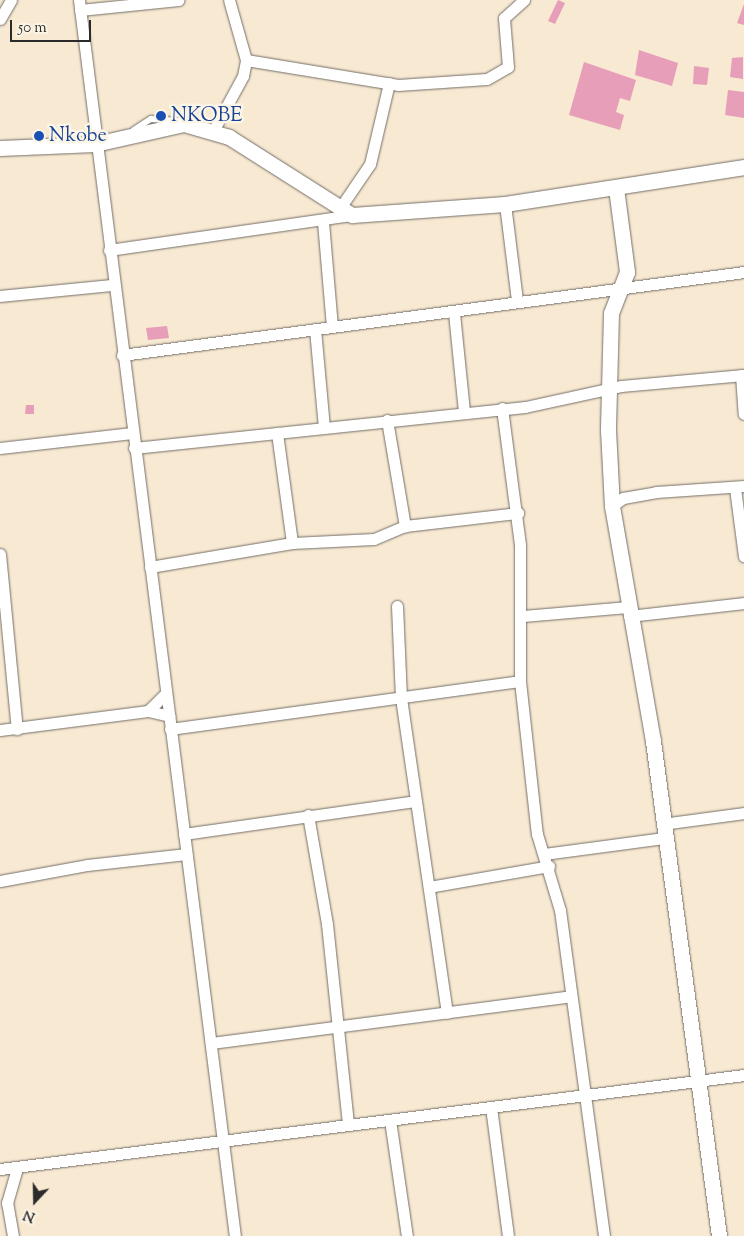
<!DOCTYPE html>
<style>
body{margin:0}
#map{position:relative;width:744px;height:1236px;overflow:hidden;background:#f8e9d3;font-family:"Sorts Mill Goudy",serif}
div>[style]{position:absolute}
.building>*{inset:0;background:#e79eb8}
.roads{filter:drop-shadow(0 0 1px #736e66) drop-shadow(0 0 1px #736e66)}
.service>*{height:5.5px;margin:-2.75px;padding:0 2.75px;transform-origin:2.75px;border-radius:2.75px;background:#fff}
.minor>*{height:11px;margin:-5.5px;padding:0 5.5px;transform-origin:5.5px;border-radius:5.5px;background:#fff}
.tertiary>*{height:15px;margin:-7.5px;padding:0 7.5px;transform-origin:7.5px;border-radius:7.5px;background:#fff}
.dots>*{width:14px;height:14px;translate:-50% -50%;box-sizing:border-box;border:2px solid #fcf5e5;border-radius:50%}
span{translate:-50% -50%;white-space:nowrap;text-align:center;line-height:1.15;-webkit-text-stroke:5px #fcf5e5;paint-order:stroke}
.transit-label{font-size:20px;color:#164399}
.left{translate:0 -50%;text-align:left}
.north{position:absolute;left:10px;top:1176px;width:50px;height:50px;-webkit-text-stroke:4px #fcf5e5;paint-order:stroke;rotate:201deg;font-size:14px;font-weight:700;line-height:20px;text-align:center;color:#2b2b2b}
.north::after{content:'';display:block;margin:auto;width:18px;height:22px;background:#2b2b2b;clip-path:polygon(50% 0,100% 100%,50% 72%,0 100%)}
.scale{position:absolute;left:10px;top:20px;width:81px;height:22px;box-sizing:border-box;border:2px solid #2b2b2b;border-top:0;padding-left:6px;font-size:15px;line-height:18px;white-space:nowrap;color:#2b2b2b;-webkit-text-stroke:4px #fcf5e5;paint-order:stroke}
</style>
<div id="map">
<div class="building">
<div style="clip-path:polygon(558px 0,565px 3px,555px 24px,548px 21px)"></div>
<div style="clip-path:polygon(744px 4px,744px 25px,737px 23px)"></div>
<div style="clip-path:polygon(639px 50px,678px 63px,672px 86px,635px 75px)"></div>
<div style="clip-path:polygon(743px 57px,743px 79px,730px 77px,732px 58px)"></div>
<div style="clip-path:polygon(584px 62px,636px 80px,630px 101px,620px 98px,616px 112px,624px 115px,620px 130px,569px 115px)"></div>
<div style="clip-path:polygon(694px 66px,709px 68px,707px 85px,693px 84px)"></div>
<div style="clip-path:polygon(728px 90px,744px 92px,744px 118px,725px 115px)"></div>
<div style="clip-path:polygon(167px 326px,169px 338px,148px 340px,146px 328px)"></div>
<div style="clip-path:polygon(26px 405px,34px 405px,34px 414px,25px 414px)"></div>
</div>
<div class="roads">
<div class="service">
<div style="left:134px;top:130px;width:20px;rotate:-33deg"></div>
<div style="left:151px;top:119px;width:29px;rotate:4deg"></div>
</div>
<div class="minor">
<div style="left:79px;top:0;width:1246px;rotate:82.81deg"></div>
<div style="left:80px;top:10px;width:99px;rotate:-5.8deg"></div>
<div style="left:0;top:19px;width:22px;rotate:-60deg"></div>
<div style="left:246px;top:60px;width:154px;rotate:9.3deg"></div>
<div style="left:398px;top:85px;width:89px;rotate:-3.9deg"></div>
<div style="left:487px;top:79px;width:24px;rotate:-30deg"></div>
<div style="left:508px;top:67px;width:49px;rotate:-94.7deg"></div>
<div style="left:504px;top:18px;width:27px;rotate:-42deg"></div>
<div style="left:212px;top:133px;width:65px;rotate:-61.5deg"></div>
<div style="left:243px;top:76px;width:16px;rotate:-79deg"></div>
<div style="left:246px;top:60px;width:62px;rotate:-105.8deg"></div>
<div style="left:505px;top:204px;width:98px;rotate:82.9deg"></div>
<div style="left:340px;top:208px;width:53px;rotate:-55.7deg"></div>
<div style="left:370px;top:164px;width:83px;rotate:-76.8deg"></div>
<div style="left:323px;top:222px;width:105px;rotate:85.1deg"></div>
<div style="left:109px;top:250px;width:246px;rotate:-8.2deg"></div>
<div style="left:0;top:296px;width:114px;rotate:-5.6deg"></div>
<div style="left:454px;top:313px;width:99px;rotate:84.2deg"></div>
<div style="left:315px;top:329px;width:99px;rotate:84.8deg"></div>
<div style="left:122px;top:355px;width:628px;rotate:-7.6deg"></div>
<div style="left:741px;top:375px;width:39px;rotate:86deg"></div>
<div style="left:502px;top:408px;width:138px;rotate:82.5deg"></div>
<div style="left:520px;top:545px;width:136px;rotate:90deg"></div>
<div style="left:387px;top:420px;width:108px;rotate:80.4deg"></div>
<div style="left:277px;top:433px;width:111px;rotate:82.2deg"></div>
<div style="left:0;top:448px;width:133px;rotate:-6.5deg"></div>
<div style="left:134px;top:448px;width:393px;rotate:-6deg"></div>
<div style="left:525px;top:407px;width:98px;rotate:-12.3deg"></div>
<div style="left:621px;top:386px;width:123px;rotate:-5.1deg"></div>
<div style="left:735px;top:488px;width:69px;rotate:82.5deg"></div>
<div style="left:612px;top:506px;width:14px;rotate:-36deg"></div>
<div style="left:623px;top:498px;width:34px;rotate:-10deg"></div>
<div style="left:656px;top:492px;width:88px;rotate:-3.9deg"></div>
<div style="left:0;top:554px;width:176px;rotate:84.5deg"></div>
<div style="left:150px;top:567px;width:144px;rotate:-9.6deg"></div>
<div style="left:292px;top:543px;width:82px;rotate:-2.8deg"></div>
<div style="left:374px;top:539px;width:34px;rotate:-23deg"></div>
<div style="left:405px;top:526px;width:114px;rotate:-6.6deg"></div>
<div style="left:397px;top:606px;width:92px;rotate:87.5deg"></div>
<div style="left:401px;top:698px;width:318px;rotate:81.7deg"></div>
<div style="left:523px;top:616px;width:105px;rotate:-4.9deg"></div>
<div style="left:629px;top:616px;width:116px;rotate:-6.4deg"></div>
<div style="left:148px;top:711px;width:25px;rotate:-45deg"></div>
<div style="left:170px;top:729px;width:353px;rotate:-7.8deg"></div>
<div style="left:520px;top:681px;width:154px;rotate:83.7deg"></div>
<div style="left:537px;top:834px;width:79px;rotate:73.2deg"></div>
<div style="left:560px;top:910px;width:329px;rotate:82.3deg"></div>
<div style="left:0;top:730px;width:149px;rotate:-7.3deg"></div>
<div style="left:148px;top:711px;width:22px;rotate:13deg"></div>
<div style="left:308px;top:815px;width:111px;rotate:80.1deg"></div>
<div style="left:327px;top:924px;width:202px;rotate:84deg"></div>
<div style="left:662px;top:824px;width:83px;rotate:-7.6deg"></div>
<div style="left:184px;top:834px;width:233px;rotate:-8.1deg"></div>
<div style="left:544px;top:854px;width:121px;rotate:-7.6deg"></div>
<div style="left:0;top:881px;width:88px;rotate:-10.4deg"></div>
<div style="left:87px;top:865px;width:100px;rotate:-6.3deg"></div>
<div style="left:429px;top:887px;width:122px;rotate:-9.9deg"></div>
<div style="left:211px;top:1043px;width:363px;rotate:-7.4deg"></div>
<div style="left:491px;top:1107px;width:130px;rotate:82.5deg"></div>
<div style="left:390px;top:1120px;width:117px;rotate:81.7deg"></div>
<div style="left:0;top:1169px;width:750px;rotate:-7.2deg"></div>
<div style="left:13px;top:1236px;width:34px;rotate:-100deg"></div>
<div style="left:7px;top:1203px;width:37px;rotate:-74deg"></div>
</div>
<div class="tertiary">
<div style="left:0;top:148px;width:95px;rotate:-2.4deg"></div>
<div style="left:95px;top:144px;width:91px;rotate:-12.7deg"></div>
<div style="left:184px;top:124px;width:47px;rotate:16.1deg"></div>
<div style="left:229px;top:137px;width:146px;rotate:32.4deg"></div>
<div style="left:352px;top:215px;width:153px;rotate:-4.1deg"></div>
<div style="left:505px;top:204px;width:242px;rotate:-8.8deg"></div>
<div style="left:616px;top:188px;width:85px;rotate:82.5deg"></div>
<div style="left:627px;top:272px;width:44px;rotate:111.3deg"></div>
<div style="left:611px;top:313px;width:117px;rotate:91.5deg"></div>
<div style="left:608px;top:430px;width:76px;rotate:87deg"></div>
<div style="left:612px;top:506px;width:239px;rotate:80.1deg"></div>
<div style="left:653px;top:741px;width:499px;rotate:82.4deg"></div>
</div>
</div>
<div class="dots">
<div style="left:161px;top:116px;background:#1a4fb4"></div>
<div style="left:39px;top:136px;background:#1a4fb4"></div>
</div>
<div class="transit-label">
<span class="left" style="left:171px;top:116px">NKOBE</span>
<span class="left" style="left:49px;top:136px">Nkobe</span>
</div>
<div class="north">N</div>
<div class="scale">50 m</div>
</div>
